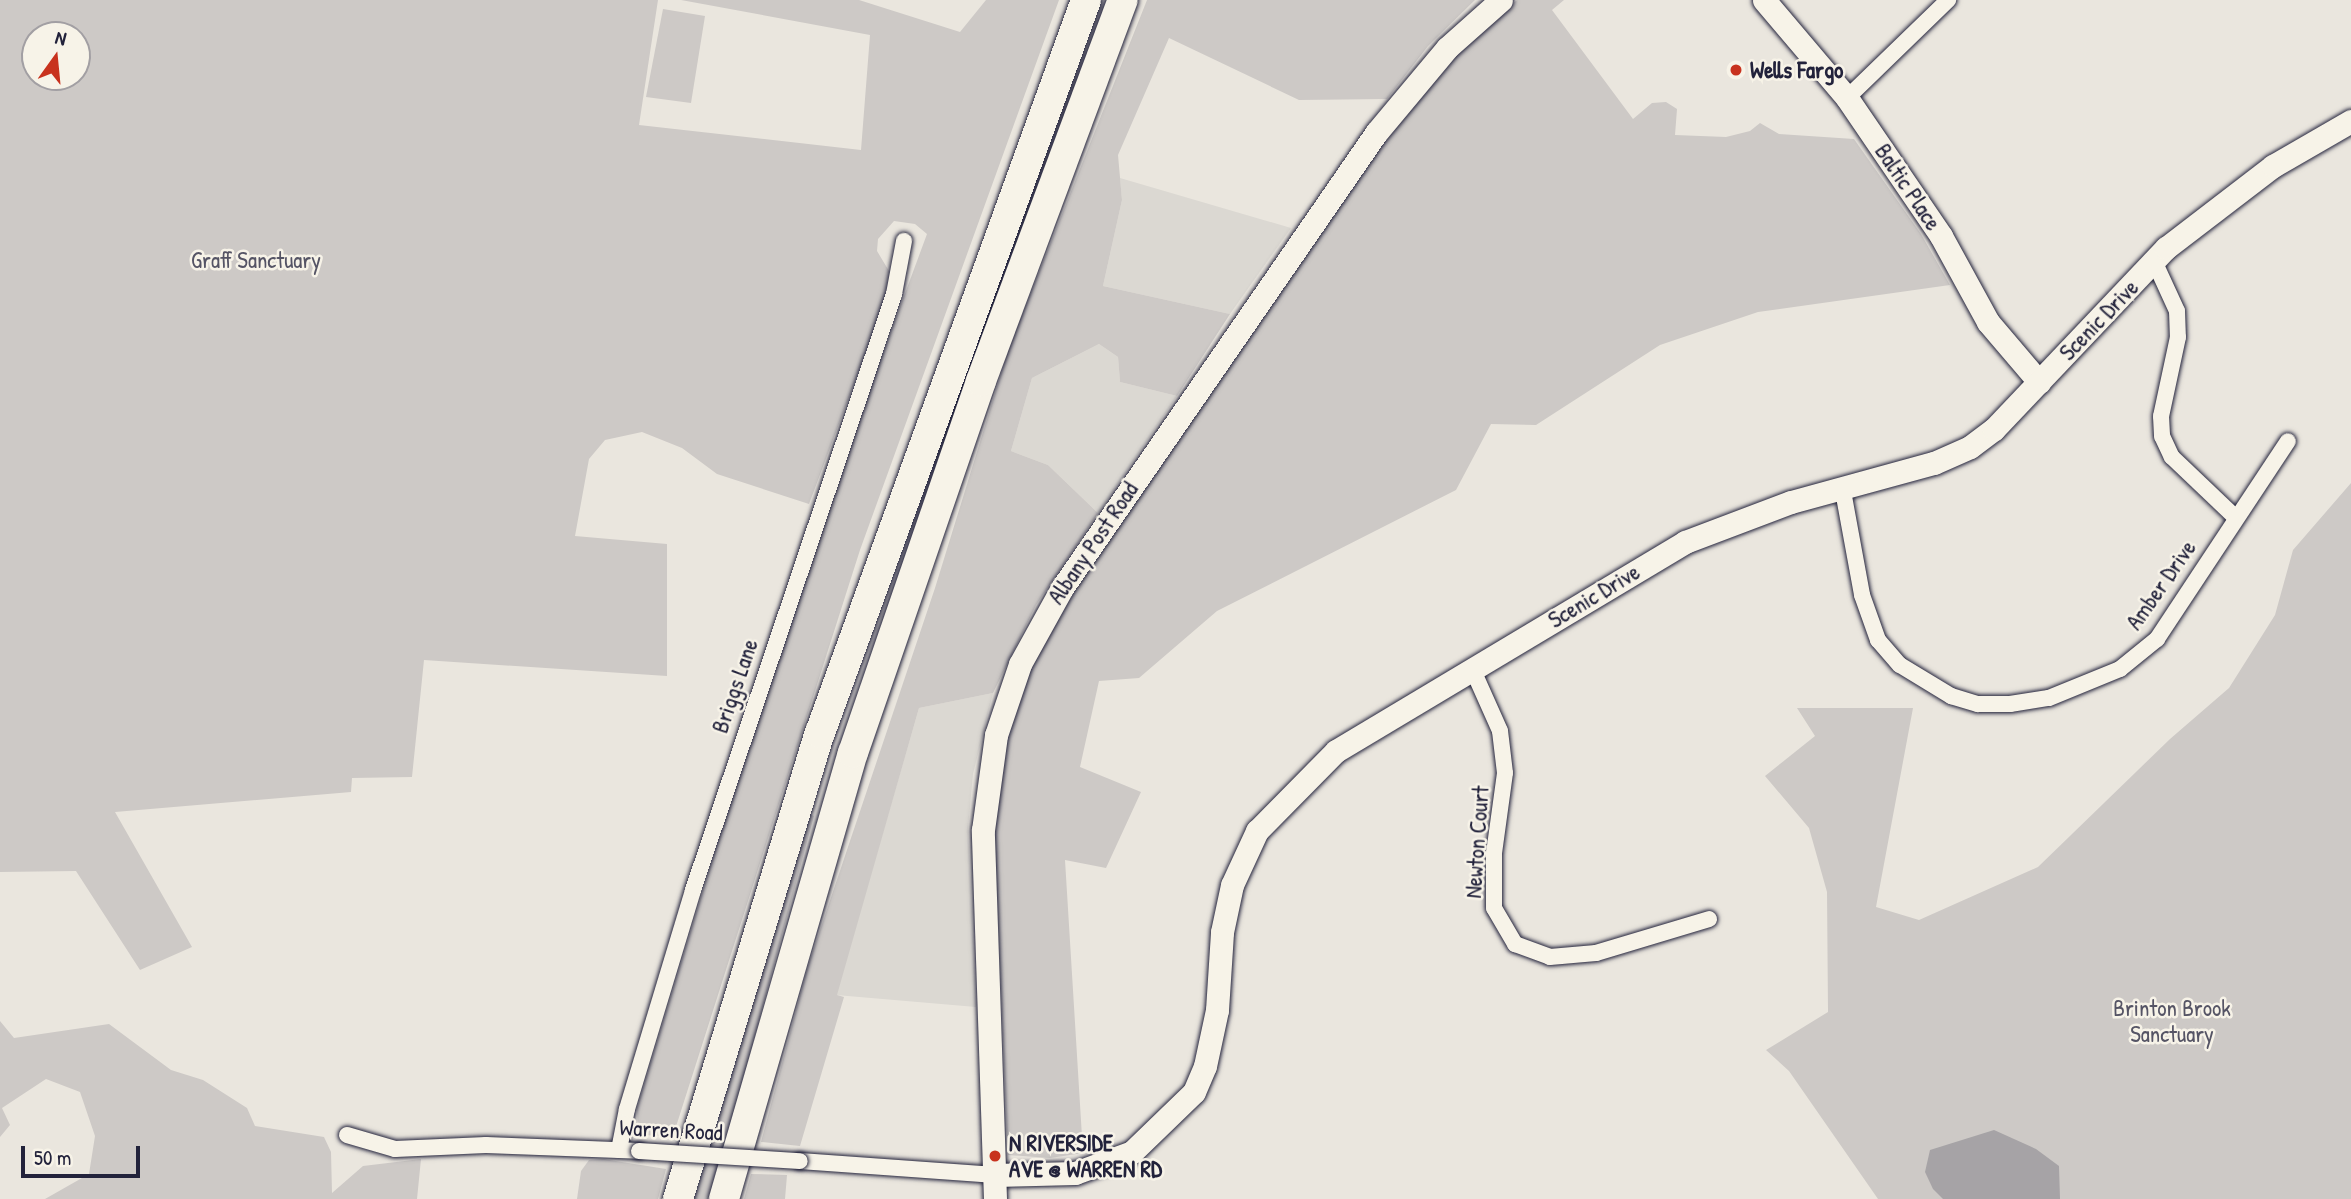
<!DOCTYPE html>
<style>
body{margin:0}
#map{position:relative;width:2351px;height:1199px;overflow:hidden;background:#eae6de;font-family:"Patrick Hand",sans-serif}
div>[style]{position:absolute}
.built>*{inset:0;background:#dbd8d2}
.green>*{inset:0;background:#cdc9c6}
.water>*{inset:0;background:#a6a3a6}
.roads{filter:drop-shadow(0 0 2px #22223b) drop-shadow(0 0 2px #22223b)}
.street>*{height:16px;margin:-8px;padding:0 8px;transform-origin:8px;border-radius:8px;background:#f7f3e8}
.secondary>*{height:23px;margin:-11.5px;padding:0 11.5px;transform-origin:11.5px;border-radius:11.5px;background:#f7f3e8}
.highway>*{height:30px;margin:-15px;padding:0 15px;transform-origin:15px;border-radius:15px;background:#f7f3e8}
.bridges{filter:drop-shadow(0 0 2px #22223b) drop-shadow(0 0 2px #22223b)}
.street-bridge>*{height:16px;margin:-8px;padding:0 8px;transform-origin:8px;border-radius:8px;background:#f7f3e8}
.dots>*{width:19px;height:19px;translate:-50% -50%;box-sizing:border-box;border:4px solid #f7f3e8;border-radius:50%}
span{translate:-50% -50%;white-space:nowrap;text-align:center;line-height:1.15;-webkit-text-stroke:5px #f7f3e8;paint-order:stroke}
.poi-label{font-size:23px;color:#22223b;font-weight:700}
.left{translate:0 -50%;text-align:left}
.street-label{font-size:23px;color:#22223b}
.park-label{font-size:23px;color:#555465}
.north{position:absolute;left:21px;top:21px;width:70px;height:70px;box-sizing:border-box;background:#f7f3e8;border:2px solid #a29fa3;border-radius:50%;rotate:15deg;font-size:19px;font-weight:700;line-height:28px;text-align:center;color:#22223b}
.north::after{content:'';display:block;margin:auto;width:24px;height:32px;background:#c8321e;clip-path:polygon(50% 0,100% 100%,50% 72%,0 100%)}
.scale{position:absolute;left:21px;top:1146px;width:119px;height:32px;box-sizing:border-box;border:4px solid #22223b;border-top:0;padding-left:9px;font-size:21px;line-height:24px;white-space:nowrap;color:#22223b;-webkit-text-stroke:5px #f7f3e8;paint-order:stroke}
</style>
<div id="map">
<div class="built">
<div style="clip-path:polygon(1120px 178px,1291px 228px,1230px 314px,1103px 286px,1122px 200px)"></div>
<div style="clip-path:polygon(1099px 344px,1118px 357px,1120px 382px,1177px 396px,1098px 513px,1048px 465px,1011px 451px,1032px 378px)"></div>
<div style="clip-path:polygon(993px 693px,973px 774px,968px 828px,976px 1007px,836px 995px,919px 708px)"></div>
</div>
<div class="green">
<div style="clip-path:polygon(evenodd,0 0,658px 0,639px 125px,861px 150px,870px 35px,681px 0,859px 0,960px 32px,986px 0,1059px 0,860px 550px,673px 1136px,638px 1135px,637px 1108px,736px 782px,835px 483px,927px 234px,915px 224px,894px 221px,878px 239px,877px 251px,892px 276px,889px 290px,809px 504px,717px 474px,682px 448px,642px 432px,605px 440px,589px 459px,575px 536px,667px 544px,667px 676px,424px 660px,412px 777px,352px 778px,351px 792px,115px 812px,192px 947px,140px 970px,76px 871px,0 872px,0 0,35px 35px,77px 35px,77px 77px,35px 77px,35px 35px)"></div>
<div style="clip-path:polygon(1147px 0,1475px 0,1428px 46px,1387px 99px,1299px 100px,1169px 38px,1118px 155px,1122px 200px,1103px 286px,1230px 314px,1177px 396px,1120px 382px,1118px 357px,1099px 344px,1032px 378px,1011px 451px,1048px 465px,1098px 513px,1036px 605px,993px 693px,919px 708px,837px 995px,844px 997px,800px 1146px,761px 1142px,808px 966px,935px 588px,1009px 348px)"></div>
<div style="clip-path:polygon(1517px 0,1564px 0,1552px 10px,1633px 119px,1652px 103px,1666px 102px,1677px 109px,1675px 135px,1726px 137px,1750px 131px,1760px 123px,1779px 134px,1854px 139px,1921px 234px,1950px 285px,1758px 312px,1660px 345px,1536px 425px,1491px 424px,1456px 490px,1217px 611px,1139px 678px,1099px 681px,1080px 767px,1141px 792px,1106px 868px,1065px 860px,1083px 1153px,1050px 1158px,1008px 1155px,994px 819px,998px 770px,1013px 708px,1042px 640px,1382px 141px,1449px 61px)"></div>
<div style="clip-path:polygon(663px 9px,705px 16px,691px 103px,646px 97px)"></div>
<div style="clip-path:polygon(2351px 483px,2351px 1199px,1878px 1199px,1789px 1071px,1766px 1050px,1828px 1012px,1827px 892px,1809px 828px,1765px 776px,1815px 736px,1797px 708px,1913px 708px,1876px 907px,1919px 920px,2038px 867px,2170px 739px,2229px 688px,2275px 615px,2293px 550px)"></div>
<div style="clip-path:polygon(807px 813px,814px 816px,711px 1199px,691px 1199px)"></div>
<div style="clip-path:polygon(0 1021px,14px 1038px,109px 1024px,171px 1070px,203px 1080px,247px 1108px,255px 1126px,324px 1137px,331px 1152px,332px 1193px,363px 1166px,421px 1159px,417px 1199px,45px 1199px,89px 1174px,95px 1136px,80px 1092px,46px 1079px,2px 1108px,10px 1125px,0 1137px)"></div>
<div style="clip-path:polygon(603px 1159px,666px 1169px,658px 1199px,577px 1199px,581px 1171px,589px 1160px)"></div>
<div style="clip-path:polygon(751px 1174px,787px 1175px,785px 1199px,744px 1199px)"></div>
</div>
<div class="water">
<div style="clip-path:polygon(1994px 1130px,2036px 1149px,2059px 1166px,2060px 1199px,1943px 1199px,1933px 1189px,1925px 1172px,1930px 1150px)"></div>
</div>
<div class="roads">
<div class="street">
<div style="left:1847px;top:98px;width:141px;rotate:-44.1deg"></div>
<div style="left:2155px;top:263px;width:53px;rotate:65.4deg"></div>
<div style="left:2177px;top:311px;width:26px;rotate:88deg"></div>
<div style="left:2178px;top:337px;width:81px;rotate:102.1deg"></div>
<div style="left:2161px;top:416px;width:20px;rotate:87deg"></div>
<div style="left:2162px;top:436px;width:23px;rotate:65deg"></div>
<div style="left:2172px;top:457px;width:88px;rotate:43.6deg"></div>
<div style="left:1843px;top:491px;width:106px;rotate:79.6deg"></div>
<div style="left:1862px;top:595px;width:48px;rotate:70.4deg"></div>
<div style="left:1878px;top:640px;width:33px;rotate:49deg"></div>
<div style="left:1900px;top:665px;width:60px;rotate:31.3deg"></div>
<div style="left:1951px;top:696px;width:28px;rotate:17deg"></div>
<div style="left:1978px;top:704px;width:32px"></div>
<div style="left:2010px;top:704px;width:39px;rotate:-9deg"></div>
<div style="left:2049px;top:698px;width:77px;rotate:-22.2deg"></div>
<div style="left:2120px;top:669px;width:48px;rotate:-39deg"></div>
<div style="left:2157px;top:639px;width:237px;rotate:-56.5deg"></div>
<div style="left:1472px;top:668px;width:69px;rotate:66deg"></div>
<div style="left:1500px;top:731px;width:42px;rotate:83.2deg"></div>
<div style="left:1505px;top:773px;width:81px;rotate:97.8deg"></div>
<div style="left:1494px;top:853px;width:55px;rotate:90deg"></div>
<div style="left:1494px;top:908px;width:42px;rotate:59.7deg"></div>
<div style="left:1515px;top:944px;width:37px;rotate:20deg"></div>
<div style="left:1550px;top:957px;width:46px;rotate:-5deg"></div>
<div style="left:1596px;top:953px;width:118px;rotate:-16.7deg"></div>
<div style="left:347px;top:1135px;width:50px;rotate:16.3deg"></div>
<div style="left:395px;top:1149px;width:91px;rotate:-2.5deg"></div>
<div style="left:486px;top:1145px;width:153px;rotate:2.2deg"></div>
<div style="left:619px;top:1150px;width:42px;rotate:-79deg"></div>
<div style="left:627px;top:1109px;width:229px;rotate:-73.2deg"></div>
<div style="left:693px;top:890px;width:629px;rotate:-71.36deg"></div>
<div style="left:894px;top:294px;width:54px;rotate:-79.3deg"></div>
<div style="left:800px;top:1161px;width:196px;rotate:4.1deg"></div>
</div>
<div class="secondary">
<div style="left:1764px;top:0;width:128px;rotate:49.7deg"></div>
<div style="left:1847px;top:98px;width:167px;rotate:55.7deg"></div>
<div style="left:1941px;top:236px;width:98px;rotate:61.3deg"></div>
<div style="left:1988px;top:322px;width:79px;rotate:49.6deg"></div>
<div style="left:995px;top:1175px;width:80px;rotate:-1.4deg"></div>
<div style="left:1075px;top:1173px;width:61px;rotate:-20.2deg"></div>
<div style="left:1132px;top:1152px;width:86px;rotate:-44.1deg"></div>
<div style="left:1194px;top:1092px;width:28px;rotate:-67deg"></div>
<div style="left:1205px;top:1066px;width:57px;rotate:-77.9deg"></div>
<div style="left:1217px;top:1010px;width:78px;rotate:-86.3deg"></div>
<div style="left:1222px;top:932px;width:48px;rotate:-78deg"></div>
<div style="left:1232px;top:885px;width:60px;rotate:-65.2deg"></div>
<div style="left:1257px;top:831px;width:112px;rotate:-45.4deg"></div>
<div style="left:1336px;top:751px;width:407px;rotate:-30.9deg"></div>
<div style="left:1685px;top:542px;width:113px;rotate:-20.7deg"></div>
<div style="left:1791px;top:502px;width:148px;rotate:-15.3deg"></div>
<div style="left:1934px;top:463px;width:39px;rotate:-24deg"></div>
<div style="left:1970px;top:447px;width:30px;rotate:-37deg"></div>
<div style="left:1994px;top:429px;width:250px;rotate:-46.5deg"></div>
<div style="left:2166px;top:248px;width:135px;rotate:-37.5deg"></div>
<div style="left:2273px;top:166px;width:90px;rotate:-30deg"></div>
<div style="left:995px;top:1199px;width:369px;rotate:-91.9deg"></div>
<div style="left:983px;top:830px;width:96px;rotate:-82.2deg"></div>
<div style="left:996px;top:735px;width:75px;rotate:-71.3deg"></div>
<div style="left:1020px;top:664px;width:87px;rotate:-61.1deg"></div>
<div style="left:1062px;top:588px;width:553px;rotate:-55.39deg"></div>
<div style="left:1376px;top:133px;width:111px;rotate:-50.1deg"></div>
<div style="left:1447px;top:48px;width:72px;rotate:-41.6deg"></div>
</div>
<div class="highway">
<div style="left:678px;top:1199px;width:487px;rotate:-73.1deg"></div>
<div style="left:820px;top:733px;width:780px;rotate:-70.05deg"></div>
<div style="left:724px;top:1199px;width:464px;rotate:-73.9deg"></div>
<div style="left:853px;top:753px;width:393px;rotate:-71deg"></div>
<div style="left:981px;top:381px;width:407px;rotate:-69.6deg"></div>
</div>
</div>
<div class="bridges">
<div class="street-bridge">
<div style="left:639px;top:1151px;width:161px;rotate:3.6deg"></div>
</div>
</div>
<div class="dots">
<div style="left:1736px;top:70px;background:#c8321e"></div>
<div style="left:995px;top:1156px;background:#c8321e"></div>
</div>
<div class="poi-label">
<span class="left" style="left:1750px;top:70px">Wells Fargo</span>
<span class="left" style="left:1009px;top:1156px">N RIVERSIDE<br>AVE @ WARREN RD</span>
</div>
<div class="street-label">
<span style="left:1908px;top:187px;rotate:56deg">Baltic Place</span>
<span style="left:2099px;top:320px;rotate:-46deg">Scenic Drive</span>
<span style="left:1093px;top:543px;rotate:-56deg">Albany Post Road</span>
<span style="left:2161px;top:585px;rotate:-55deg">Amber Drive</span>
<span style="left:1594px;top:596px;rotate:-31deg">Scenic Drive</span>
<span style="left:735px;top:686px;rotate:-71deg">Briggs Lane</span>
<span style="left:1477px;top:842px;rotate:-86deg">Newton Court</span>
<span style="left:671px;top:1130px;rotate:3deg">Warren Road</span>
</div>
<div class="park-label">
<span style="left:256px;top:260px">Graff Sanctuary</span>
<span style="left:2172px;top:1021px">Brinton Brook<br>Sanctuary</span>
</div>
<div class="north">N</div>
<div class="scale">50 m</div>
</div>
